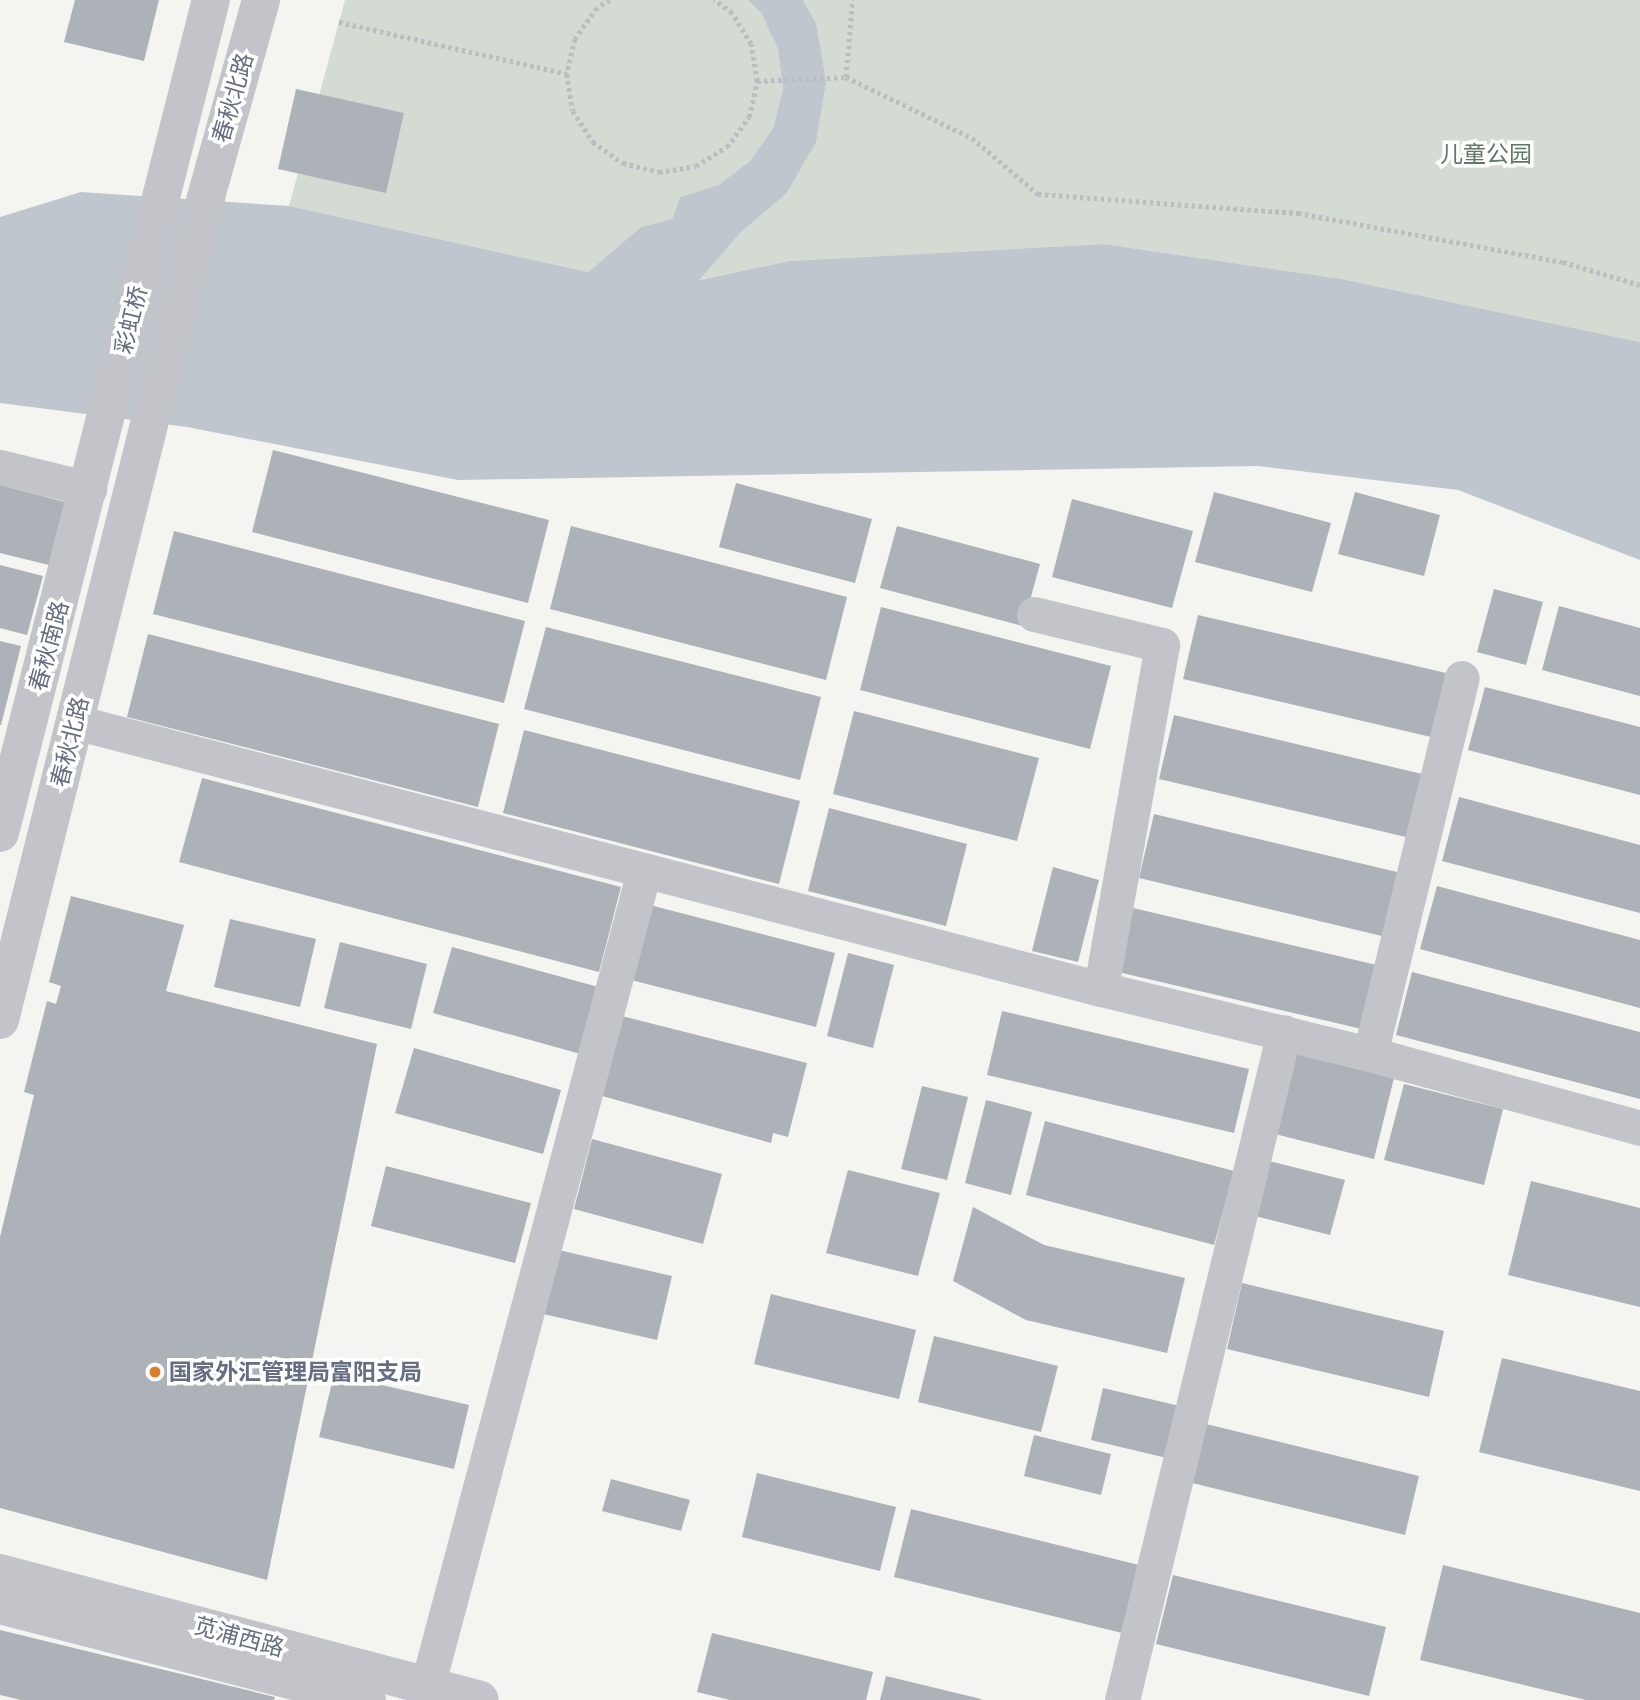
<!DOCTYPE html>
<meta charset="utf-8">
<style>
body{margin:0}
#map{position:relative;width:1640px;height:1700px;overflow:hidden;background:#f4f5f1;font-family:Ubuntu,"Noto Sans SC",sans-serif}
div>[style]{position:absolute}
.green>*{inset:0;background:#d3dbd2}
.water>*{inset:0;background:#bfc6cd}
.building>*{inset:0;background:#adb1b8}
.path>*{height:4.5px;margin-top:-2.25px;transform-origin:0;background:repeating-linear-gradient(90deg,#bcbdc0 0 3.5px,transparent 0 7px)}
.minor>*{height:35px;margin:-17.5px;padding:0 17.5px;transform-origin:17.5px;border-radius:17.5px;background:#c2c4c9}
.tertiary>*{height:38px;margin:-19px;padding:0 19px;transform-origin:19px;border-radius:19px;background:#c2c4c9}
.dots>*{width:19px;height:19px;translate:-50% -50%;box-sizing:border-box;border:4px solid #fff;border-radius:50%}
span{translate:-50% -50%;white-space:nowrap;text-align:center;line-height:1.15;-webkit-text-stroke:7px #fff;paint-order:stroke}
.street-label{font-size:23px;color:#646d81}
.park-label{font-size:23px;color:#637864}
.poi-label{font-size:23px;color:#646d81;font-weight:700}
.left{translate:0 -50%;text-align:left}
</style>
<div id="map">
<div class="green">
<div style="clip-path:polygon(345px 0,748px 0,761px 13px,778px 49px,783px 89px,773px 128px,750px 161px,718px 185px,680px 197px,672px 219px,641px 227px,588px 272px,289px 206px)"></div>
<div style="clip-path:polygon(803px 0,1640px 0,1640px 342px,1342px 279px,1104px 244px,789px 261px,697px 280px,740px 233px,786px 194px,816px 23px)"></div>
</div>
<div class="water">
<div style="clip-path:polygon(748px 0,803px 0,816px 23px,826px 82px,816px 142px,786px 194px,740px 233px,699px 280px,789px 261px,1104px 244px,1342px 279px,1640px 342px,1640px 560px,1458px 490px,1258px 466px,458px 480px,187px 427px,0 403px,0 217px,81px 192px,289px 206px,588px 272px,641px 227px,672px 219px,680px 197px,718px 185px,750px 161px,773px 128px,783px 89px,778px 49px,761px 13px)"></div>
</div>
<div class="building">
<div style="clip-path:polygon(75px 0,159px 0,144px 61px,64px 42px)"></div>
<div style="clip-path:polygon(296px 89px,404px 113px,386px 193px,278px 169px)"></div>
<div style="clip-path:polygon(273px 450px,549px 520px,528px 603px,252px 532px)"></div>
<div style="clip-path:polygon(736px 483px,872px 519px,855px 583px,719px 547px)"></div>
<div style="clip-path:polygon(0 485px,65px 502px,49px 565px,0 553px)"></div>
<div style="clip-path:polygon(1214px 492px,1331px 523px,1312px 592px,1195px 562px)"></div>
<div style="clip-path:polygon(1355px 492px,1440px 515px,1424px 576px,1338px 554px)"></div>
<div style="clip-path:polygon(1072px 499px,1193px 531px,1172px 608px,1052px 577px)"></div>
<div style="clip-path:polygon(571px 526px,847px 597px,826px 680px,550px 609px)"></div>
<div style="clip-path:polygon(897px 526px,1040px 564px,1023px 626px,880px 588px)"></div>
<div style="clip-path:polygon(174px 531px,525px 621px,504px 703px,153px 614px)"></div>
<div style="clip-path:polygon(0 565px,43px 576px,27px 635px,0 628px)"></div>
<div style="clip-path:polygon(1494px 589px,1543px 602px,1526px 665px,1477px 652px)"></div>
<div style="clip-path:polygon(1559px 606px,1640px 628px,1640px 696px,1542px 670px)"></div>
<div style="clip-path:polygon(881px 607px,1111px 666px,1090px 749px,860px 690px)"></div>
<div style="clip-path:polygon(1198px 615px,1446px 673px,1431px 737px,1183px 679px)"></div>
<div style="clip-path:polygon(546px 627px,821px 697px,800px 780px,524px 709px)"></div>
<div style="clip-path:polygon(148px 634px,499px 724px,478px 807px,127px 717px)"></div>
<div style="clip-path:polygon(0 641px,21px 646px,1px 725px,0 725px)"></div>
<div style="clip-path:polygon(1485px 687px,1640px 727px,1640px 795px,1468px 750px)"></div>
<div style="clip-path:polygon(854px 711px,1039px 758px,1017px 841px,833px 794px)"></div>
<div style="clip-path:polygon(1174px 715px,1422px 774px,1406px 837px,1159px 779px)"></div>
<div style="clip-path:polygon(524px 730px,800px 801px,779px 884px,503px 813px)"></div>
<div style="clip-path:polygon(202px 778px,621px 887px,599px 972px,179px 862px)"></div>
<div style="clip-path:polygon(1459px 797px,1640px 845px,1640px 913px,1442px 861px)"></div>
<div style="clip-path:polygon(829px 808px,967px 844px,946px 926px,808px 891px)"></div>
<div style="clip-path:polygon(1154px 814px,1401px 873px,1386px 937px,1139px 878px)"></div>
<div style="clip-path:polygon(1053px 867px,1099px 880px,1078px 962px,1032px 951px)"></div>
<div style="clip-path:polygon(1437px 886px,1640px 940px,1640px 1008px,1420px 949px)"></div>
<div style="clip-path:polygon(71px 896px,184px 925px,166px 991px,377px 1044px,267px 1580px,0 1508px,0 1237px,34px 1095px,24px 1092px,47px 1001px,56px 1004px,61px 986px,49px 982px)"></div>
<div style="clip-path:polygon(646px 904px,835px 953px,816px 1027px,627px 979px)"></div>
<div style="clip-path:polygon(1133px 908px,1381px 966px,1366px 1030px,1118px 972px)"></div>
<div style="clip-path:polygon(230px 919px,316px 939px,300px 1007px,214px 987px)"></div>
<div style="clip-path:polygon(340px 942px,427px 964px,411px 1029px,324px 1008px)"></div>
<div style="clip-path:polygon(452px 947px,602px 988px,584px 1055px,433px 1013px)"></div>
<div style="clip-path:polygon(848px 953px,894px 965px,873px 1048px,827px 1036px)"></div>
<div style="clip-path:polygon(1412px 972px,1640px 1032px,1640px 1099px,1396px 1035px)"></div>
<div style="clip-path:polygon(1002px 1011px,1249px 1069px,1234px 1133px,987px 1075px)"></div>
<div style="clip-path:polygon(618px 1015px,807px 1063px,788px 1137px,773px 1133px,771px 1143px,602px 1096px,604px 1090px,599px 1089px)"></div>
<div style="clip-path:polygon(414px 1048px,561px 1090px,543px 1154px,395px 1113px)"></div>
<div style="clip-path:polygon(1292px 1052px,1394px 1078px,1374px 1159px,1271px 1133px)"></div>
<div style="clip-path:polygon(1404px 1084px,1503px 1109px,1484px 1185px,1384px 1160px)"></div>
<div style="clip-path:polygon(922px 1086px,968px 1097px,947px 1180px,901px 1169px)"></div>
<div style="clip-path:polygon(986px 1100px,1032px 1112px,1011px 1195px,965px 1183px)"></div>
<div style="clip-path:polygon(1045px 1121px,1234px 1171px,1214px 1245px,1026px 1195px)"></div>
<div style="clip-path:polygon(592px 1139px,722px 1174px,703px 1244px,574px 1209px)"></div>
<div style="clip-path:polygon(1269px 1161px,1345px 1180px,1330px 1235px,1255px 1216px)"></div>
<div style="clip-path:polygon(386px 1166px,531px 1203px,515px 1263px,371px 1226px)"></div>
<div style="clip-path:polygon(848px 1170px,940px 1193px,918px 1276px,826px 1253px)"></div>
<div style="clip-path:polygon(1531px 1181px,1640px 1208px,1640px 1307px,1508px 1275px)"></div>
<div style="clip-path:polygon(973px 1207px,1044px 1245px,1185px 1278px,1167px 1353px,1026px 1320px,953px 1281px)"></div>
<div style="clip-path:polygon(554px 1249px,672px 1276px,657px 1340px,539px 1313px)"></div>
<div style="clip-path:polygon(1242px 1283px,1444px 1331px,1429px 1397px,1227px 1349px)"></div>
<div style="clip-path:polygon(771px 1294px,916px 1330px,899px 1399px,754px 1364px)"></div>
<div style="clip-path:polygon(934px 1336px,1058px 1366px,1041px 1432px,918px 1402px)"></div>
<div style="clip-path:polygon(1502px 1358px,1640px 1391px,1640px 1491px,1479px 1452px)"></div>
<div style="clip-path:polygon(334px 1374px,469px 1405px,454px 1469px,319px 1437px)"></div>
<div style="clip-path:polygon(1103px 1388px,1184px 1407px,1171px 1459px,1091px 1440px)"></div>
<div style="clip-path:polygon(1198px 1422px,1419px 1476px,1405px 1535px,1184px 1481px)"></div>
<div style="clip-path:polygon(1034px 1435px,1111px 1454px,1101px 1495px,1024px 1476px)"></div>
<div style="clip-path:polygon(757px 1473px,896px 1507px,880px 1571px,742px 1537px)"></div>
<div style="clip-path:polygon(611px 1479px,690px 1500px,681px 1531px,602px 1511px)"></div>
<div style="clip-path:polygon(911px 1509px,1139px 1565px,1122px 1633px,894px 1577px)"></div>
<div style="clip-path:polygon(1443px 1565px,1640px 1613px,1640px 1700px,1586px 1700px,1420px 1660px)"></div>
<div style="clip-path:polygon(1173px 1575px,1386px 1627px,1369px 1696px,1156px 1644px)"></div>
<div style="clip-path:polygon(0 1630px,275px 1697px,274px 1700px,21px 1700px,0 1695px)"></div>
<div style="clip-path:polygon(712px 1633px,873px 1672px,866px 1700px,730px 1700px,697px 1692px)"></div>
<div style="clip-path:polygon(886px 1676px,981px 1699px,981px 1700px,880px 1700px)"></div>
</div>
<div class="path">
<div style="left:610px;top:0;width:15px;rotate:148deg"></div>
<div style="left:597px;top:8px;width:38px;rotate:125deg"></div>
<div style="left:575px;top:39px;width:36px;rotate:103deg"></div>
<div style="left:567px;top:74px;width:37px;rotate:81deg"></div>
<div style="left:573px;top:111px;width:37px;rotate:57deg"></div>
<div style="left:593px;top:142px;width:37px;rotate:35deg"></div>
<div style="left:623px;top:163px;width:37px;rotate:14deg"></div>
<div style="left:659px;top:172px;width:37px;rotate:-9deg"></div>
<div style="left:696px;top:166px;width:36px;rotate:-32deg"></div>
<div style="left:727px;top:147px;width:37px;rotate:-54deg"></div>
<div style="left:749px;top:117px;width:37px;rotate:-77deg"></div>
<div style="left:757px;top:81px;width:37px;rotate:-99deg"></div>
<div style="left:751px;top:44px;width:36px;rotate:-122deg"></div>
<div style="left:732px;top:13px;width:22px;rotate:-144deg"></div>
<div style="left:339px;top:22px;width:234px;rotate:12.8deg"></div>
<div style="left:846px;top:77px;width:77px;rotate:-85.5deg"></div>
<div style="left:757px;top:81px;width:89px;rotate:-2.6deg"></div>
<div style="left:846px;top:77px;width:140px;rotate:25.8deg"></div>
<div style="left:972px;top:138px;width:87px;rotate:40.3deg"></div>
<div style="left:1038px;top:194px;width:261px;rotate:4.2deg"></div>
<div style="left:1298px;top:213px;width:269px;rotate:10.5deg"></div>
<div style="left:1563px;top:262px;width:80px;rotate:16.6deg"></div>
</div>
<div class="minor">
<div style="left:0;top:467px;width:92px;rotate:13.9deg"></div>
<div style="left:1034px;top:614px;width:132px;rotate:13.6deg"></div>
<div style="left:1162px;top:645px;width:349px;rotate:100.1deg"></div>
<div style="left:75px;top:722px;width:1060px;rotate:14.59deg"></div>
<div style="left:1101px;top:989px;width:277px;rotate:13.6deg"></div>
<div style="left:1370px;top:1054px;width:280px;rotate:15.3deg"></div>
<div style="left:1370px;top:1054px;width:387px;rotate:-76.3deg"></div>
<div style="left:427px;top:1687px;width:844px;rotate:-75.11deg"></div>
<div style="left:1122px;top:1700px;width:687px;rotate:-76.37deg"></div>
</div>
<div class="tertiary">
<div style="left:0;top:833px;width:859px;rotate:-75.79deg"></div>
<div style="left:0;top:1020px;width:848px;rotate:-75.95deg"></div>
<div style="left:206px;top:197px;width:205px;rotate:-74.4deg"></div>
<div style="left:0;top:1573px;width:496px;rotate:14.8deg"></div>
<div style="left:0;top:1605px;width:379px;rotate:14.5deg"></div>
</div>
<div class="dots">
<div style="left:155px;top:1372px;background:#de7e27"></div>
</div>
<div class="street-label">
<span style="left:233px;top:98px;rotate:-74deg">春秋北路</span>
<span style="left:131px;top:320px;rotate:-76deg">彩虹桥</span>
<span style="left:49px;top:646px;rotate:-75deg">春秋南路</span>
<span style="left:70px;top:742px;rotate:-76deg">春秋北路</span>
<span style="left:239px;top:1637px;rotate:15deg">苋浦西路</span>
</div>
<div class="park-label">
<span style="left:1486px;top:154px">儿童公园</span>
</div>
<div class="poi-label">
<span class="left" style="left:169px;top:1372px">国家外汇管理局富阳支局</span>
</div>
</div>
